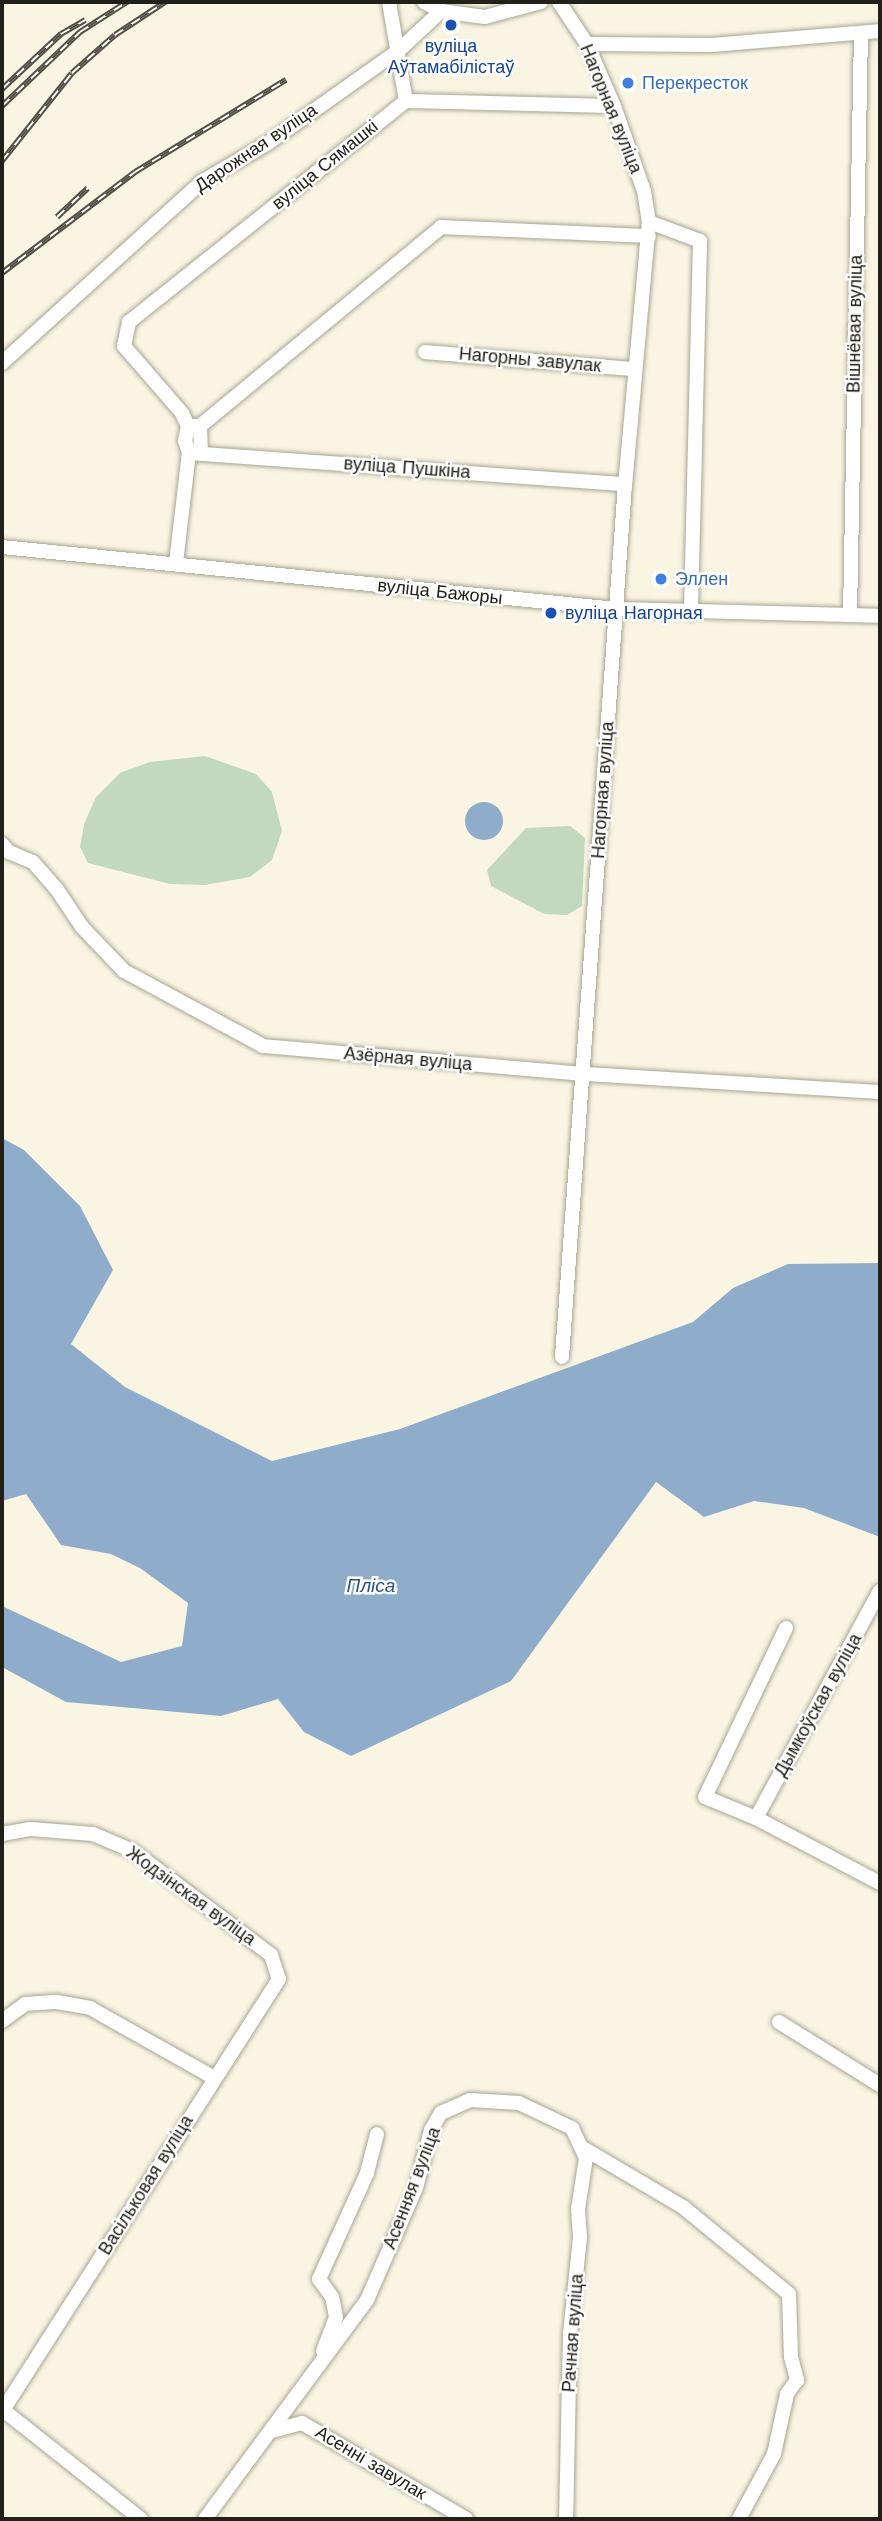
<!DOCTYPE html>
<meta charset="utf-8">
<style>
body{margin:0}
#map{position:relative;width:882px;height:2521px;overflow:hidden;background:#f9f5e2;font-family:"Work Sans",sans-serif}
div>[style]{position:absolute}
.green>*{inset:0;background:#c3d9bd}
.water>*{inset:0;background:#8faccb}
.round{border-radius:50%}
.roads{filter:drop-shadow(0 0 2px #a8a593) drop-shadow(0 0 2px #a8a593)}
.minor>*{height:14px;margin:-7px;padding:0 7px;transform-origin:7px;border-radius:7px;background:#fff}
.rail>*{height:6px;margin-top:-3px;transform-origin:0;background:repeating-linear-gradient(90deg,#fff 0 10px,#525046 0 20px);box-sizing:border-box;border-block:2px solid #525046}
.dots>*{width:19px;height:19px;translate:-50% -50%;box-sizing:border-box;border:4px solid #fff;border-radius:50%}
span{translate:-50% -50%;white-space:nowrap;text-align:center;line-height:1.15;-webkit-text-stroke:5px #fff;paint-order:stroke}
.transit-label{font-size:18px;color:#164399}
.left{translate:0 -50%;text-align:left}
.shop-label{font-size:18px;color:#366cbe}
.street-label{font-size:18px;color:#212019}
.water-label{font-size:19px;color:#2a5680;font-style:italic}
.frame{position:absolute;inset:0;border:4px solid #212019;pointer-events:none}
</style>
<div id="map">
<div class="green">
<div style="clip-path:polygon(205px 756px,256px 774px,272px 792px,282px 831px,272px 860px,250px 877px,205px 885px,170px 884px,88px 863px,80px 847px,84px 824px,96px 797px,120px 773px,150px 762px)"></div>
<div style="clip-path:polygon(570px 826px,585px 838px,582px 906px,567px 915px,544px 914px,491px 886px,487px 870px,526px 828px)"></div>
</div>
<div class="water">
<div class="round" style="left:465px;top:802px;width:38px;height:38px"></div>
<div style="clip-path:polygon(2px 1138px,24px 1150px,80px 1206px,113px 1270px,71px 1344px,125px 1387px,272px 1461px,400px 1429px,693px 1322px,733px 1288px,788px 1264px,880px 1263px,880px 1537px,804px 1508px,754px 1501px,704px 1517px,656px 1482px,511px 1681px,351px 1756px,304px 1732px,278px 1699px,221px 1716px,66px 1702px,2px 1667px,2px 1606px,121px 1662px,182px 1646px,188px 1603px,140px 1568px,111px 1554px,61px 1545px,26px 1494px,2px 1501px)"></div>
</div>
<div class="roads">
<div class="minor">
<div style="left:389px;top:2px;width:100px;rotate:80.3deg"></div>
<div style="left:424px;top:2px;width:19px;rotate:28deg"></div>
<div style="left:441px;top:11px;width:44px;rotate:7.8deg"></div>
<div style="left:485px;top:17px;width:58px;rotate:-15deg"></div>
<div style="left:559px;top:2px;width:50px;rotate:56.3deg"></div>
<div style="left:587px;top:44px;width:68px;rotate:66.5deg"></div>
<div style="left:614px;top:106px;width:90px;rotate:70.6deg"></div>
<div style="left:644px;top:191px;width:31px;rotate:81deg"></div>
<div style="left:649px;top:222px;width:263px;rotate:95.2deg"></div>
<div style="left:625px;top:484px;width:875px;rotate:94.13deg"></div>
<div style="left:587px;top:44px;width:126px;rotate:0.5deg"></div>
<div style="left:713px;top:45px;width:168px;rotate:-4.8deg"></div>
<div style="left:649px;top:222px;width:54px;rotate:20.4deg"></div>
<div style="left:700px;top:241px;width:372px;rotate:91.4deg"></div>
<div style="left:425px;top:352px;width:210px;rotate:4.7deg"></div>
<div style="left:2px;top:363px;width:271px;rotate:-42.2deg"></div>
<div style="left:203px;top:181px;width:75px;rotate:-30.3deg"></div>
<div style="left:268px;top:143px;width:159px;rotate:-35.3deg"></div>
<div style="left:398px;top:51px;width:59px;rotate:-42.9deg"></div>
<div style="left:188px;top:426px;width:12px"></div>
<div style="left:200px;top:426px;width:313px;rotate:-39.5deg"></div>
<div style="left:441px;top:227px;width:208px;rotate:2.5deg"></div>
<div style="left:200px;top:426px;width:28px;rotate:88deg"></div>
<div style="left:189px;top:453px;width:437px;rotate:4.1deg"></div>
<div style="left:2px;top:547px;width:618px;rotate:5.76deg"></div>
<div style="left:617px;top:609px;width:263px;rotate:1.5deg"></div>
<div style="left:176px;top:563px;width:111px;rotate:-83.3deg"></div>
<div style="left:189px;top:453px;width:13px;rotate:-108deg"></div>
<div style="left:185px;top:441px;width:15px;rotate:-79deg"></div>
<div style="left:188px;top:426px;width:14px;rotate:-115deg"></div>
<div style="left:182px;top:413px;width:89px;rotate:-130.9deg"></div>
<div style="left:124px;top:346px;width:25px;rotate:-78deg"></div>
<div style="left:129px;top:322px;width:354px;rotate:-38.6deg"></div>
<div style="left:406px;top:101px;width:208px;rotate:1.4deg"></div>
<div style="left:850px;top:615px;width:582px;rotate:-88.92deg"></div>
<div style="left:2px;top:844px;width:11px;rotate:49deg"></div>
<div style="left:9px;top:852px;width:26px;rotate:23deg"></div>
<div style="left:33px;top:862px;width:35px;rotate:49deg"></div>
<div style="left:56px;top:888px;width:47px;rotate:56.3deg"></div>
<div style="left:82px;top:927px;width:61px;rotate:46.3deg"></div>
<div style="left:124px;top:971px;width:158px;rotate:28.3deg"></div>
<div style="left:263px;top:1046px;width:323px;rotate:5deg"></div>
<div style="left:585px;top:1074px;width:296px;rotate:3.5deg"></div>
<div style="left:786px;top:1628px;width:187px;rotate:115.6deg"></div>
<div style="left:705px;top:1797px;width:55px;rotate:22.4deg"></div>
<div style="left:756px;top:1818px;width:140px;rotate:27.7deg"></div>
<div style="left:756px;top:1818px;width:259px;rotate:-61.4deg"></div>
<div style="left:2px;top:1834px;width:29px;rotate:-10deg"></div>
<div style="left:31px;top:1829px;width:62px;rotate:4.6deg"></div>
<div style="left:93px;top:1834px;width:43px;rotate:23deg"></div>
<div style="left:133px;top:1851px;width:173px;rotate:37deg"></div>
<div style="left:271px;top:1955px;width:25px;rotate:72deg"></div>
<div style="left:279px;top:1979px;width:512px;rotate:122.63deg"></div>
<div style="left:2px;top:2021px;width:29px;rotate:-36deg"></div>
<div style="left:25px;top:2004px;width:32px;rotate:-4deg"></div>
<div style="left:57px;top:2002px;width:34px;rotate:10deg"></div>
<div style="left:90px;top:2008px;width:142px;rotate:29.4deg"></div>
<div style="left:779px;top:2022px;width:119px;rotate:32deg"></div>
<div style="left:583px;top:2148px;width:116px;rotate:30.5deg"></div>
<div style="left:683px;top:2207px;width:137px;rotate:39.4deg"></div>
<div style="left:789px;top:2294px;width:63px;rotate:88.2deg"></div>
<div style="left:791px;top:2357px;width:24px;rotate:75deg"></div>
<div style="left:797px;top:2380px;width:17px;rotate:126deg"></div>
<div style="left:787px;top:2394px;width:61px;rotate:102.2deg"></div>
<div style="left:774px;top:2454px;width:74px;rotate:118.3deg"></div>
<div style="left:323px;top:2351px;width:36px;rotate:-69deg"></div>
<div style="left:336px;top:2317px;width:20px;rotate:-101deg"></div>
<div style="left:332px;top:2297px;width:22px;rotate:-126deg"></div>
<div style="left:319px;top:2279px;width:116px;rotate:-65.6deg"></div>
<div style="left:367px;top:2173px;width:40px;rotate:-75.6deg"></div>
<div style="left:2px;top:2409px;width:177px;rotate:38.4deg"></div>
<div style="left:272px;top:2431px;width:31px;rotate:-15deg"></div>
<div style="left:302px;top:2423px;width:190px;rotate:30.3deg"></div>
<div style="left:205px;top:2519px;width:272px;rotate:-53.5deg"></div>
<div style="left:367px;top:2300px;width:122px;rotate:-66.4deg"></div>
<div style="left:416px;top:2188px;width:60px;rotate:-75.5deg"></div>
<div style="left:431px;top:2130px;width:20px;rotate:-60deg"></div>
<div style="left:441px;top:2113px;width:32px;rotate:-24deg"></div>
<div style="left:470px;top:2100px;width:49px;rotate:3.5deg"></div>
<div style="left:519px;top:2103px;width:59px;rotate:25.3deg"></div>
<div style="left:572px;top:2128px;width:33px;rotate:65deg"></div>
<div style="left:586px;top:2158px;width:52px;rotate:98.9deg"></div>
<div style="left:578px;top:2209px;width:28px;rotate:86deg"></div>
<div style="left:580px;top:2237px;width:97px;rotate:95.9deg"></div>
<div style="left:570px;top:2333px;width:186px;rotate:91.2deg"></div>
</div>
</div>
<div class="rail">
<div style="left:2px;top:89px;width:81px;rotate:-43deg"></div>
<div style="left:61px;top:34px;width:28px;rotate:-30deg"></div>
<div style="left:2px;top:106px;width:108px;rotate:-43.5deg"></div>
<div style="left:80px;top:32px;width:56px;rotate:-32.6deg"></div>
<div style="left:2px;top:161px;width:112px;rotate:-51.5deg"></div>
<div style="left:72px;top:73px;width:57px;rotate:-41.5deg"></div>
<div style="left:115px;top:35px;width:60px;rotate:-33.4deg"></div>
<div style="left:57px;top:217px;width:42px;rotate:-43.1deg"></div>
<div style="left:2px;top:273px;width:167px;rotate:-37.2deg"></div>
<div style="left:135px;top:172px;width:177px;rotate:-31.4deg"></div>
</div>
<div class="dots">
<div style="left:451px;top:25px;background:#1a4fb4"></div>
<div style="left:628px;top:83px;background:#3f7fe0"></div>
<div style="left:661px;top:579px;background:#3f7fe0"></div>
<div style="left:551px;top:613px;background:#1a4fb4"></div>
</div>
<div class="transit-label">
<span style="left:451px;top:57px">вуліца<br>Аўтамабілістаў</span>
<span class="left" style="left:565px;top:613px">вуліца Нагорная</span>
</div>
<div class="shop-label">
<span class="left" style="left:642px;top:83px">Перекресток</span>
<span class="left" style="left:675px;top:579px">Эллен</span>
</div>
<div class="street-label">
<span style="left:611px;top:109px;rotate:68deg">Нагорная вуліца</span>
<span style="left:256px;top:148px;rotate:-34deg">Дарожная вуліца</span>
<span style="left:325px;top:165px;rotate:-39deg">вуліца Сямашкі</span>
<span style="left:855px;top:324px;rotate:-89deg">Вішнёвая вуліца</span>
<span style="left:530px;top:360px;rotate:5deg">Нагорны завулак</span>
<span style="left:407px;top:468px;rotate:4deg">вуліца Пушкіна</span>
<span style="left:440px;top:592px;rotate:6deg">вуліца Бажоры</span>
<span style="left:603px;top:790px;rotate:-86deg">Нагорная вуліца</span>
<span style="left:408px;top:1059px;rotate:5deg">Азёрная вуліца</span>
<span style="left:818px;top:1705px;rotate:-61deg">Дымкоўская вуліца</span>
<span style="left:191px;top:1896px;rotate:36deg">Жодзінская вуліца</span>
<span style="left:146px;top:2185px;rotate:-58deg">Васільковая вуліца</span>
<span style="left:412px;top:2188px;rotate:-69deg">Асенняя вуліца</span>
<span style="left:573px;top:2333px;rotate:-86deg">Рачная вуліца</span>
<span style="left:371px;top:2463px;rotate:31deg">Асенні завулак</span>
</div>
<div class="water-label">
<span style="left:371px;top:1586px">Пліса</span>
</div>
<div class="frame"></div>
</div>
